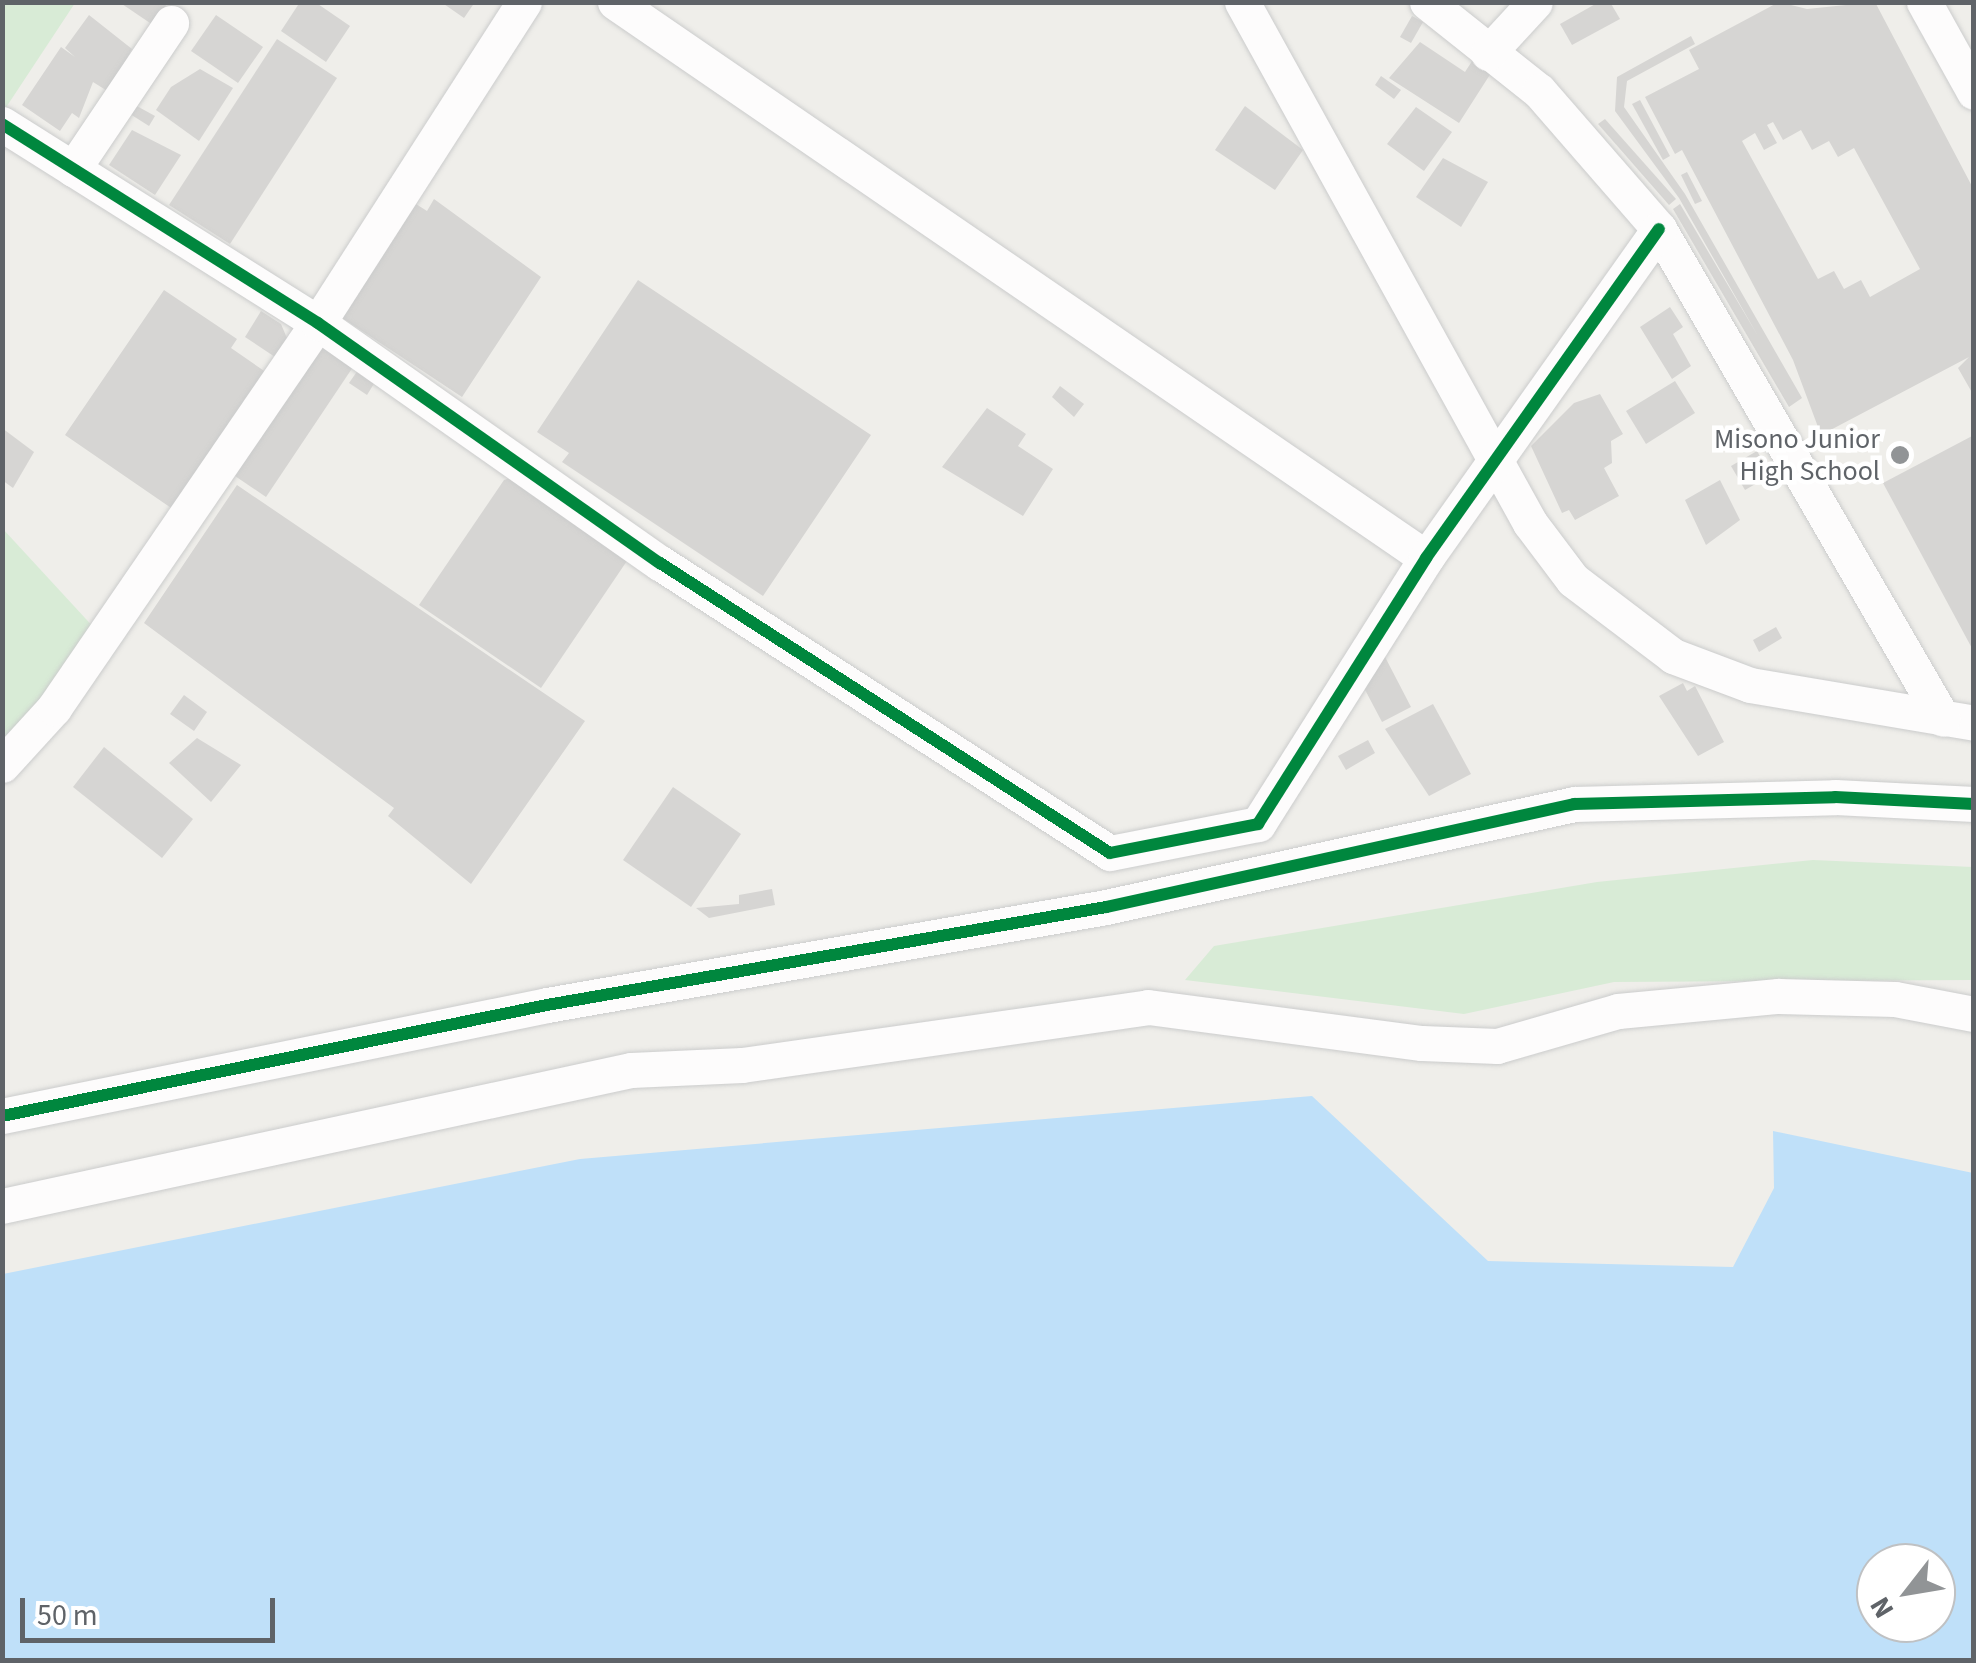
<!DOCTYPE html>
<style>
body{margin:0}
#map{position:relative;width:1976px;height:1663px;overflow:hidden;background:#efeeea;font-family:"Source Sans 3",sans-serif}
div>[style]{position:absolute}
.green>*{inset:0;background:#d8ebd6}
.water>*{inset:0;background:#bfe0f9}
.building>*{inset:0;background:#d6d5d3}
.roads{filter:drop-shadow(0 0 2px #cbcccc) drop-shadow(0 0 2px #cbcccc)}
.minor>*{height:35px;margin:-17.5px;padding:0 17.5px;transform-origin:17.5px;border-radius:17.5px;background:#fdfcfc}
.cycleway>*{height:12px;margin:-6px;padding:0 6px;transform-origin:6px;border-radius:6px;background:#00873e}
.dots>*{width:28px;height:28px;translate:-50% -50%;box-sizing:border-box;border:5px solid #fff;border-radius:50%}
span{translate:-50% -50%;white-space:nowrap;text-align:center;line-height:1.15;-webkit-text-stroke:9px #fff;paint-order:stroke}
.poi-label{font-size:28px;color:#5f6368}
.right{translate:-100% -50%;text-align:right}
.frame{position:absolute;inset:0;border:5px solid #5f6368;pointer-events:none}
.north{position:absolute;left:1856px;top:1543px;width:100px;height:100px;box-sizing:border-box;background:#fff;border:2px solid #bfc1c3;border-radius:50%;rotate:239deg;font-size:28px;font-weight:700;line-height:40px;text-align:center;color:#5f6368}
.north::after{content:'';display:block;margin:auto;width:35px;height:45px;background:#919496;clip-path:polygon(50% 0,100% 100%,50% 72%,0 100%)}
.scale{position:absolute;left:20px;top:1598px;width:255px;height:45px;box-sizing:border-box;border:5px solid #5f6368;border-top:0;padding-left:12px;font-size:30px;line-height:35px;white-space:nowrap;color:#5f6368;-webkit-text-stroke:8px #fff;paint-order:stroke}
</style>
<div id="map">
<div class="green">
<div style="clip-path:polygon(3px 3px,75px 3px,3px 112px)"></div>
<div style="clip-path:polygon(3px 529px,97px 631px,3px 743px)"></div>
<div style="clip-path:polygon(1813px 860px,1973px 867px,1973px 980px,1614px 982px,1464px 1014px,1185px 980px,1214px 946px,1597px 882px)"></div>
</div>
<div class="water">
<div style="clip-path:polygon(evenodd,1312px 1096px,1488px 1261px,1733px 1267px,1774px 1188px,1773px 1131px,1973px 1173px,1973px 1660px,3px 1660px,3px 1274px,580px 1159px,1312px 1096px,1876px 1563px,1936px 1563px,1936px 1623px,1876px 1623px,1876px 1563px)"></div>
</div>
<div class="building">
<div style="clip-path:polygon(119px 2px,168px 2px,153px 25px)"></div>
<div style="clip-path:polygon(300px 2px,315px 2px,350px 26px,326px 62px,281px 31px)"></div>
<div style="clip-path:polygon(441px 2px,475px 2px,464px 18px)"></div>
<div style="clip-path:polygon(1599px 2px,1610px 2px,1620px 19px,1572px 45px,1560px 24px)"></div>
<div style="clip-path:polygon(evenodd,1779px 2px,1807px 9px,1875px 2px,1974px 190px,1974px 396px,1958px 368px,1969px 357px,1821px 435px,1793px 360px,1682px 150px,1675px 154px,1645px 97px,1699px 69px,1689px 50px,1779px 2px,1773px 122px,1783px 140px,1801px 130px,1812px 150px,1829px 141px,1838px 157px,1854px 148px,1920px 269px,1870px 297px,1861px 280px,1844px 289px,1834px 271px,1818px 279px,1742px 141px,1755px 133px,1764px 150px,1777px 143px,1767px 125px,1773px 122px)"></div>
<div style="clip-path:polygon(89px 15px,132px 49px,109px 92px,93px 82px,79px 118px,72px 113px,60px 131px,22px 105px,61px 47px,75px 57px,65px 48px)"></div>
<div style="clip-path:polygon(216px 15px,263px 47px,238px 83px,191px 51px)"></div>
<div style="clip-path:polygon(1412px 16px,1423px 22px,1411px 43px,1400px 37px)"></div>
<div style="clip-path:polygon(1691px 36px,1695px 44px,1627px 81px,1624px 107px,1685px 194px,1802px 398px,1789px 407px,1673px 209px,1680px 204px,1758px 336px,1679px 198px,1615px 111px,1617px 77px)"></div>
<div style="clip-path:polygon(277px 39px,337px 78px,230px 244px,169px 205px)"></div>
<div style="clip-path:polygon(1420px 42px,1465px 72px,1474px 58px,1491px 73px,1459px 123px,1389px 78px)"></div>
<div style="clip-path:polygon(200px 69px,233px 88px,199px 141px,156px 110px,171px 87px)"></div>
<div style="clip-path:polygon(1381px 76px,1401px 90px,1394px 99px,1375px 85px)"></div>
<div style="clip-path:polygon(1640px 100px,1670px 156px,1663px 160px,1632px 104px)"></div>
<div style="clip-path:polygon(135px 105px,155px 116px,149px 126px,130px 114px)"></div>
<div style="clip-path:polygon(1245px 106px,1303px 150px,1275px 190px,1215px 150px)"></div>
<div style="clip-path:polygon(1416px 107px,1452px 132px,1424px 171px,1387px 144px)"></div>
<div style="clip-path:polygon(1605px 119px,1676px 199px,1669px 205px,1598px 124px)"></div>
<div style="clip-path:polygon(132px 130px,181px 155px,155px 195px,109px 165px)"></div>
<div style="clip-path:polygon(1443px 158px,1488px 182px,1461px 227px,1416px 197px)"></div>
<div style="clip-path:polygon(1687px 172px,1702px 201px,1695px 204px,1681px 175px)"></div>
<div style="clip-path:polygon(434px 199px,541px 277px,462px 397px,341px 317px,416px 204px,427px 211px)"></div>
<div style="clip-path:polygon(638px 280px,871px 435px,763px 596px,562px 462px,569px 453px,537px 432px)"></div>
<div style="clip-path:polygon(164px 290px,237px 339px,231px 348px,270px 375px,177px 512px,65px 435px)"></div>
<div style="clip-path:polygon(1670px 307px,1683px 327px,1673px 334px,1691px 366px,1672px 379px,1640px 327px)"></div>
<div style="clip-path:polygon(261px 311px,281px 324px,289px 343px,278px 359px,245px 337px)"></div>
<div style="clip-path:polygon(326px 340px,357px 361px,266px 497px,235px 476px)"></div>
<div style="clip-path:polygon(363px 363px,380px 374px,367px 395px,349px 383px)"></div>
<div style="clip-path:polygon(1675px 381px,1695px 413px,1646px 444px,1626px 411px)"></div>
<div style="clip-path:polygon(1060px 386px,1084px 404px,1074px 417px,1052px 397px)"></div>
<div style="clip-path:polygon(1600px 394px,1623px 434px,1611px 441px,1612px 463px,1604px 468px,1619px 496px,1575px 520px,1569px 510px,1562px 513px,1531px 446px,1574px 403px)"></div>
<div style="clip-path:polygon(987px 408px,1026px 434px,1018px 446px,1053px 469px,1023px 516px,942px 467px)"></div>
<div style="clip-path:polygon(2px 428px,34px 452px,13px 488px,2px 480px)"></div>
<div style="clip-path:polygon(1974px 435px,1974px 652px,1883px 483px)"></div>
<div style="clip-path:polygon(1757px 451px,1771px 475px,1745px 490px,1731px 466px)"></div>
<div style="clip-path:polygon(524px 473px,635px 549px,541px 688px,419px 605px,504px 480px)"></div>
<div style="clip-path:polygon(1720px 480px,1740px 520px,1706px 545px,1685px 500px)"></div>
<div style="clip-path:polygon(237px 485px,585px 721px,471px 884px,388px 816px,394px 808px,144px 623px)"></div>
<div style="clip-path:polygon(1776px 627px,1782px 638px,1759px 652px,1753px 640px)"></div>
<div style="clip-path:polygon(1384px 655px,1411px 707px,1382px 722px,1363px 686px)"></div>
<div style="clip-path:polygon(1683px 683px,1687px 691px,1695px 686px,1724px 742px,1698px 756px,1659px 696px)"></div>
<div style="clip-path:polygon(184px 695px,207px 712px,194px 731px,170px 714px)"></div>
<div style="clip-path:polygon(1433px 704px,1471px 774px,1429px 796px,1385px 729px)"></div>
<div style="clip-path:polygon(197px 738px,241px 765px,211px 802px,169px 763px)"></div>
<div style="clip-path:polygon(1368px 740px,1375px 753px,1346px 770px,1338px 756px)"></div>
<div style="clip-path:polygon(104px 747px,193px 819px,162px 858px,73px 787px)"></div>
<div style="clip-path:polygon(673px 787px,741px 834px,691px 907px,623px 860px)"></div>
<div style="clip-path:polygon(772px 889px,775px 905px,709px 918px,696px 908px,739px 904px,739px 895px)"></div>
</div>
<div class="roads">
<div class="minor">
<div style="left:615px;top:2px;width:983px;rotate:34.43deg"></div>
<div style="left:1242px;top:2px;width:595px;rotate:61.07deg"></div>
<div style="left:1530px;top:523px;width:71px;rotate:53deg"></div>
<div style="left:1573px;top:580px;width:126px;rotate:37.2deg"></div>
<div style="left:1673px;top:656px;width:82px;rotate:20.6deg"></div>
<div style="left:1750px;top:685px;width:227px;rotate:9.6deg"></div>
<div style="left:1427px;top:2px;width:143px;rotate:38.5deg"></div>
<div style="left:1539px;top:91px;width:183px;rotate:49deg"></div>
<div style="left:1659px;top:229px;width:566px;rotate:59.9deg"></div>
<div style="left:1924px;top:2px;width:103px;rotate:60.9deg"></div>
<div style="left:1488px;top:53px;width:69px;rotate:-47.3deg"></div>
<div style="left:2px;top:124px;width:373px;rotate:32.2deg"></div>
<div style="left:318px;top:323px;width:418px;rotate:35.1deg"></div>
<div style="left:660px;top:563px;width:535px;rotate:32.8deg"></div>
<div style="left:1110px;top:853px;width:151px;rotate:-11.1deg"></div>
<div style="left:1258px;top:824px;width:315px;rotate:-57.7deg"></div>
<div style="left:1426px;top:558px;width:403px;rotate:-54.7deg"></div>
<div style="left:73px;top:169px;width:176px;rotate:-56.1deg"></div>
<div style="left:2px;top:765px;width:77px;rotate:-47.6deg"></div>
<div style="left:54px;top:708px;width:467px;rotate:-55.6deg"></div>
<div style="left:318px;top:323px;width:381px;rotate:-57.3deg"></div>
<div style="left:2px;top:1116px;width:556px;rotate:-11.51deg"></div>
<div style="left:547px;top:1005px;width:568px;rotate:-9.94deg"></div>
<div style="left:1106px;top:907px;width:479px;rotate:-12.4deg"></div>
<div style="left:1574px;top:804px;width:261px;rotate:-1.5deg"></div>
<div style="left:1835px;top:797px;width:139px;rotate:2.9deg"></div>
<div style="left:2px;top:1206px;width:644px;rotate:-12.2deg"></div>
<div style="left:631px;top:1070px;width:111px;rotate:-2.6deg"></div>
<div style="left:742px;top:1065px;width:410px;rotate:-8.1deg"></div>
<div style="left:1148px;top:1007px;width:276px;rotate:7.5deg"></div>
<div style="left:1422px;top:1043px;width:75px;rotate:2.3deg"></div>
<div style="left:1497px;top:1046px;width:126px;rotate:-16.1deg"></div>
<div style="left:1618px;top:1011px;width:161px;rotate:-5.4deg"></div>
<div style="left:1778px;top:996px;width:117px;rotate:1.5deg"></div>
<div style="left:1895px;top:999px;width:80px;rotate:10.8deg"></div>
</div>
</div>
<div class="cycleway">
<div style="left:2px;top:124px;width:373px;rotate:32.2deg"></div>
<div style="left:318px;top:323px;width:418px;rotate:35.1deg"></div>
<div style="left:660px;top:563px;width:535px;rotate:32.8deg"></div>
<div style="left:1110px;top:853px;width:151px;rotate:-11.1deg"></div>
<div style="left:1258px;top:824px;width:315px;rotate:-57.7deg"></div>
<div style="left:1426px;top:558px;width:403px;rotate:-54.7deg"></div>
<div style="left:2px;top:1116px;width:556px;rotate:-11.51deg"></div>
<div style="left:547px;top:1005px;width:568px;rotate:-9.94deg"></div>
<div style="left:1106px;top:907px;width:479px;rotate:-12.4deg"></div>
<div style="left:1574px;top:804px;width:261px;rotate:-1.5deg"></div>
<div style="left:1835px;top:797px;width:139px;rotate:2.9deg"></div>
</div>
<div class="dots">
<div style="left:1900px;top:455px;background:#919496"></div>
</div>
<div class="poi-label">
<span class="right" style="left:1880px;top:455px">Misono Junior<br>High School</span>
</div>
<div class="frame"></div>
<div class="north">N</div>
<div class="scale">50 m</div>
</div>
